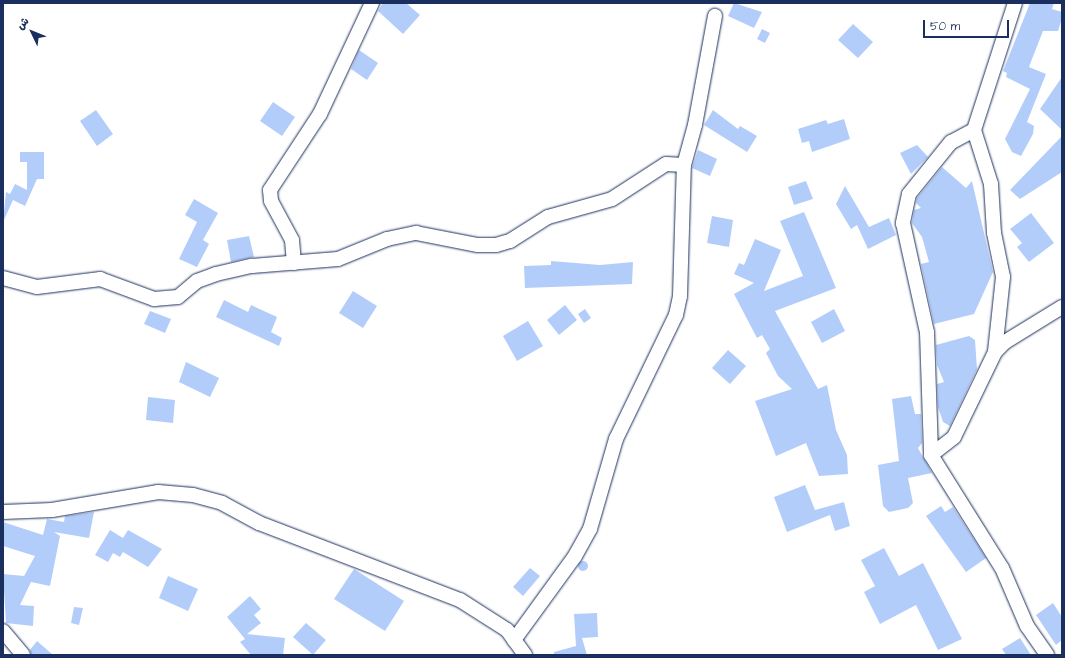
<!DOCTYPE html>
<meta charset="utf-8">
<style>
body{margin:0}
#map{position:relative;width:1065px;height:658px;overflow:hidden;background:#fff;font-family:"Architects Daughter","Playpen Sans Arabic",sans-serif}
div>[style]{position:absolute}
.building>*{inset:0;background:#b3cdfb}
.round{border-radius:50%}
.roads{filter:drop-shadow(0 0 1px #1b2f5e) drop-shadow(0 0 1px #1b2f5e)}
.minor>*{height:14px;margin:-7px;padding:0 7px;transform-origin:7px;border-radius:7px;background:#fff}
span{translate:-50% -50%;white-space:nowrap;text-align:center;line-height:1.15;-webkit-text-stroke:3px #fff;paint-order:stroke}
.frame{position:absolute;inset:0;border:4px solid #1b2f5e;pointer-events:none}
.north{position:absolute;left:12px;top:12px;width:40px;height:40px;-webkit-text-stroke:3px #fff;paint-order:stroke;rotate:313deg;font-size:11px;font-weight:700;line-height:16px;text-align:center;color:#1b2f5e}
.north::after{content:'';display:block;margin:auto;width:14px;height:18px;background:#1b2f5e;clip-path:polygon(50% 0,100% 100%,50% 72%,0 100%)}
.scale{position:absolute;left:923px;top:20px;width:86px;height:18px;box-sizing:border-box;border:2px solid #1b2f5e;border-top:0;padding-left:5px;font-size:12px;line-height:14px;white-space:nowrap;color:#1b2f5e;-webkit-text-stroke:3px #fff;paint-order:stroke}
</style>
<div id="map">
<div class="building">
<div style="clip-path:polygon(383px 3px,406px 3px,420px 15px,403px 34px,378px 11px)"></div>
<div style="clip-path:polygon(734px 3px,762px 12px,754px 28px,728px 16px)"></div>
<div style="clip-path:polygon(1030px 3px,1054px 3px,1052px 9px,1062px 12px,1062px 18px,1058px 31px,1043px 31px,1032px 59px,1029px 67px,1046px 74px,1027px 122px,1034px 126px,1033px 134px,1021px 156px,1012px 152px,1005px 139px,1030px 89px,1006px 77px,1007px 73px,1003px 71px)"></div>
<div style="clip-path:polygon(853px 24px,873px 42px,858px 58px,838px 40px)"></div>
<div style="clip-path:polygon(762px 29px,770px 33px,765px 43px,757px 39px)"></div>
<div style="clip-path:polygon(359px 50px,378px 63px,367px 80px,351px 69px)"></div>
<div style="clip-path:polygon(1062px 77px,1062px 130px,1040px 109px)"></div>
<div style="clip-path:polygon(273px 102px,295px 117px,282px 136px,260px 121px)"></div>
<div style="clip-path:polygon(96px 110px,113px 134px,97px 146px,80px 121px)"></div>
<div style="clip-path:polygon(713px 110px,738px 129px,740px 126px,757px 136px,747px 152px,704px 125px)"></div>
<div style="clip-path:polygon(844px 119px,850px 139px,812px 152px,809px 141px,802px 143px,798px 129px,826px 120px,828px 124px)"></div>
<div style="clip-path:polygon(1062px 136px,1062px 172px,1020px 199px,1010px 190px)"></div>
<div style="clip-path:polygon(917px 145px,928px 157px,911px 174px,900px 153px)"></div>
<div style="clip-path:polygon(698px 150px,717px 159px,710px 176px,692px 168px)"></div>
<div style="clip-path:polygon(20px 152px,44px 152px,44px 179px,37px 179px,25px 206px,13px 200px,3px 222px,6px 192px,10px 194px,15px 184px,27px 190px,27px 162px,20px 162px)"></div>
<div style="clip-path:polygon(942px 167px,966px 188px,972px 181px,993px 272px,974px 314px,934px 324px,921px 264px,929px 262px,922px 237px,912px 223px,914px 210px,921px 208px,916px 203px,917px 198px)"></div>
<div style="clip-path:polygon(806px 181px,813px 199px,794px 205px,788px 187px)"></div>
<div style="clip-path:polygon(845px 186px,869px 227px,889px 218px,896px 235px,868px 249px,857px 225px,851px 229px,836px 204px)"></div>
<div style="clip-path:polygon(194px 199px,218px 213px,203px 240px,209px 244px,197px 267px,179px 259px,197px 222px,185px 215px)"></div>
<div style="clip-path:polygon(804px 212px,836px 288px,775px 311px,818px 389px,827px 385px,836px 430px,847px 455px,848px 474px,819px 476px,806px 443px,776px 456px,755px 401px,792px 389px,778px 376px,766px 353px,770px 349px,762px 335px,757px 338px,734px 294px,754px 283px,734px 274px,739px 263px,744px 265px,755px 239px,781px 250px,764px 291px,803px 276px,780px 221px)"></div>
<div style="clip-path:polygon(1031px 213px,1054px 243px,1029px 262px,1017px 247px,1022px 243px,1010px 229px)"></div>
<div style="clip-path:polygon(712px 216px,733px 220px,729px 247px,707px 243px)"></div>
<div style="clip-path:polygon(249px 236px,254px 257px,231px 262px,227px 240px)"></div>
<div style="clip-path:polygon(551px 261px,600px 265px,633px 262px,632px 284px,525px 288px,524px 266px,551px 265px)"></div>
<div style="clip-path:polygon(353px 291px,377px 306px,363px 328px,339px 313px)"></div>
<div style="clip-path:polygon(224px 300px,248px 312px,251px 305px,277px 317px,271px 332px,282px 338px,279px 346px,216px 317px)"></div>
<div style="clip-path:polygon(565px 305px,577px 320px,559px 335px,547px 320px)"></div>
<div style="clip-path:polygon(585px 309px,591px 318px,584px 323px,578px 314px)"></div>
<div style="clip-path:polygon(834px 309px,845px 331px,822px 343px,811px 322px)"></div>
<div style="clip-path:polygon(150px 311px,171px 319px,165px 333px,144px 324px)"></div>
<div style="clip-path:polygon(528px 321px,543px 346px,517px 361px,503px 336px)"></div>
<div style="clip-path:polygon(969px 336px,975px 340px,977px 369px,950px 426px,943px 422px,938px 407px,937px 384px,944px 382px,937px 365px,936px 345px)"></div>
<div style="clip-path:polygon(728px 350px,746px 366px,730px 384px,712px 368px)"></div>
<div style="clip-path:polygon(186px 362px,219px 378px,210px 397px,179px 382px)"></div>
<div style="clip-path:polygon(911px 396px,915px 414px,921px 414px,922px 443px,918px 448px,932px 473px,908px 478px,913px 503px,908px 508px,889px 512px,883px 506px,878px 465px,899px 461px,892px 399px)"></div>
<div style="clip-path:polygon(148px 397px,175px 400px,173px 423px,146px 420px)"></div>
<div style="clip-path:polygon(805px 485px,815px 510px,844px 502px,850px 526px,835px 531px,830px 515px,787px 532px,774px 497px)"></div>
<div style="clip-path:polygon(941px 506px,945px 512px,953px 507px,986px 558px,966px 572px,926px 516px)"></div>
<div style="clip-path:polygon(94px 512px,89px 538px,54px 532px,60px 536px,50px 586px,31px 582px,20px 605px,34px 606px,33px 626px,6px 623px,3px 574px,24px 576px,35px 556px,3px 546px,3px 522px,43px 535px,47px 519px,64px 522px,65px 516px)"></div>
<div style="clip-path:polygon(110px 530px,123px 538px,128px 530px,162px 549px,148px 567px,123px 552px,120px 557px,113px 553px,108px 562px,95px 555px)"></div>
<div style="clip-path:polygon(884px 548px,899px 576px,923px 563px,962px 639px,938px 650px,916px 605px,880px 624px,864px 592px,875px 586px,861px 560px)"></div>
<div class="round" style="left:578px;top:561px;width:10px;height:10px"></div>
<div style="clip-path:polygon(530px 568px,540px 576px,523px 596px,513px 587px)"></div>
<div style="clip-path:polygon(354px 569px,404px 601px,385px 631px,334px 599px)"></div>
<div style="clip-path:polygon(168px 576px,198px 589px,188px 611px,159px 598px)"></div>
<div style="clip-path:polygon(250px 596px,261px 609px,254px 615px,261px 623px,247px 634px,285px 638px,283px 655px,251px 655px,240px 642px,245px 639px,227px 617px)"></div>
<div style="clip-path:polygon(1053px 603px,1062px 617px,1062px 640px,1056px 645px,1036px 615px)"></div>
<div style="clip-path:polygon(74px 607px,83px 608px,79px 625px,71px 623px)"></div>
<div style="clip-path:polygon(597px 613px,598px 637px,582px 638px,587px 655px,554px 655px,554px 652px,576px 646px,574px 614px)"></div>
<div style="clip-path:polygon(306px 623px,326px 640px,313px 655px,293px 637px)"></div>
<div style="clip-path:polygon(1020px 638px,1031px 655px,1006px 655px,1002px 649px)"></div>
<div style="clip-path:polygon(37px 641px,53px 655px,31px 655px,30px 650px)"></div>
</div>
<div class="roads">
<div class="minor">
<div style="left:1015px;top:3px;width:133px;rotate:107.9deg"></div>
<div style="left:974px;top:130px;width:26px;rotate:152deg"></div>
<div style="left:951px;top:142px;width:67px;rotate:128.9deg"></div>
<div style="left:909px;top:194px;width:30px;rotate:102deg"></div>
<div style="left:903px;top:223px;width:112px;rotate:77.6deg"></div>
<div style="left:927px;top:332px;width:123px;rotate:88.1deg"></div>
<div style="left:931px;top:455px;width:133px;rotate:57.9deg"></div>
<div style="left:1002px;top:568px;width:63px;rotate:66.7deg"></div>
<div style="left:1027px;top:626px;width:35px;rotate:55deg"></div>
<div style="left:974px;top:130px;width:57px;rotate:72.5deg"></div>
<div style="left:991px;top:184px;width:49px;rotate:86.5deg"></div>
<div style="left:994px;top:233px;width:45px;rotate:78.4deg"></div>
<div style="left:1003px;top:277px;width:75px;rotate:96.1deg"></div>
<div style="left:294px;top:263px;width:23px;rotate:-95deg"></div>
<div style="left:292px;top:240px;width:44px;rotate:-118.3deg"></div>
<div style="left:271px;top:201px;width:11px;rotate:-95deg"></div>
<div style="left:270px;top:190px;width:91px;rotate:-56.7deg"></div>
<div style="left:320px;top:114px;width:123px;rotate:-64.9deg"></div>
<div style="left:3px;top:278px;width:35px;rotate:15deg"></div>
<div style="left:37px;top:287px;width:64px;rotate:-7.2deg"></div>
<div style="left:100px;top:279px;width:58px;rotate:20.3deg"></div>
<div style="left:154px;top:299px;width:24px;rotate:-5deg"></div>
<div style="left:178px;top:297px;width:25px;rotate:-40deg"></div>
<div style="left:197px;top:281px;width:20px;rotate:-20deg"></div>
<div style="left:216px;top:274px;width:37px;rotate:-13deg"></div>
<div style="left:252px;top:266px;width:86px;rotate:-4.7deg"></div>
<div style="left:338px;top:259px;width:53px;rotate:-22.2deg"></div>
<div style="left:387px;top:239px;width:30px;rotate:-12deg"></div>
<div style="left:416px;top:233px;width:63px;rotate:11deg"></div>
<div style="left:478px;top:245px;width:18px"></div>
<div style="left:496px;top:245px;width:15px;rotate:-16deg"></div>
<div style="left:510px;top:241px;width:45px;rotate:-32.3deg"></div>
<div style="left:548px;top:217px;width:66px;rotate:-15.7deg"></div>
<div style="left:612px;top:199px;width:64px;rotate:-32.9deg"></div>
<div style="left:666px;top:164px;width:18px;rotate:3deg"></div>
<div style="left:931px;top:455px;width:29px;rotate:-38deg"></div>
<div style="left:954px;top:437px;width:94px;rotate:-64.2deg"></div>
<div style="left:995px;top:352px;width:14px;rotate:-45deg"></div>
<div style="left:1005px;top:342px;width:67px;rotate:-31.6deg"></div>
<div style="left:3px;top:512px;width:49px;rotate:-2.3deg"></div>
<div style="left:52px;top:510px;width:108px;rotate:-9.6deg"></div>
<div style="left:158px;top:492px;width:35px;rotate:5deg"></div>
<div style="left:193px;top:495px;width:30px;rotate:15deg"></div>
<div style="left:222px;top:503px;width:42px;rotate:28.4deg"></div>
<div style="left:259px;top:523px;width:215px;rotate:21deg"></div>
<div style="left:460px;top:600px;width:56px;rotate:32.6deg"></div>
<div style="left:507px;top:630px;width:31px;rotate:54deg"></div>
<div style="left:3px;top:631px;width:31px;rotate:50deg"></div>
<div style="left:514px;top:640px;width:104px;rotate:-54deg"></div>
<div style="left:575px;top:556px;width:31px;rotate:-61deg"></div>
<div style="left:590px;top:529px;width:94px;rotate:-73.9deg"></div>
<div style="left:616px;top:439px;width:138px;rotate:-64.2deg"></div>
<div style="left:676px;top:315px;width:19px;rotate:-78deg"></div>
<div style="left:680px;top:296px;width:131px;rotate:-88.3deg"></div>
<div style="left:684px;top:165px;width:41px;rotate:-74.6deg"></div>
<div style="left:695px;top:125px;width:111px;rotate:-79.6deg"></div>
</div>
</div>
<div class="frame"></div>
<div class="north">ش</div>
<div class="scale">50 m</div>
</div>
